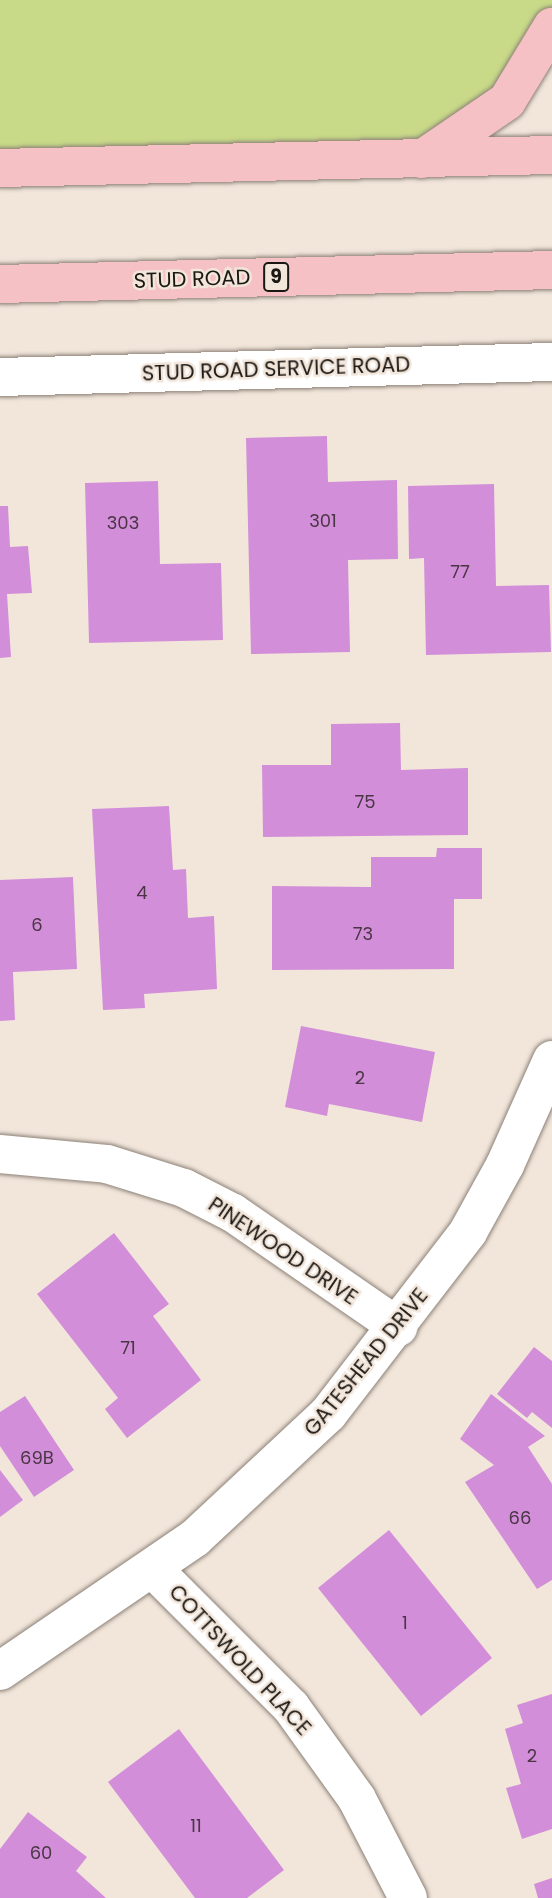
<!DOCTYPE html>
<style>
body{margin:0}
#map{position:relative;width:552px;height:1898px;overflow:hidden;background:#f2e6db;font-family:Poppins,sans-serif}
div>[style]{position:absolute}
.green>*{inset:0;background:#c8da88}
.building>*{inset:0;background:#d28ed9}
.roads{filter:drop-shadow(0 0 2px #8c8177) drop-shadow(0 0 2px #8c8177)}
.minor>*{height:38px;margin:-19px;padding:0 19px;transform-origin:19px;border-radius:19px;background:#fff}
.primary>*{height:38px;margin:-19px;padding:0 19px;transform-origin:19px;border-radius:19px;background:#f5c1c4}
span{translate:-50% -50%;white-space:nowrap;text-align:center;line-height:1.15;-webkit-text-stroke:5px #f2e6db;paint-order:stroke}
.number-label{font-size:18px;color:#493544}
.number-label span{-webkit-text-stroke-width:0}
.shield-label span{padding:2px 5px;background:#f2e6db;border:2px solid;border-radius:5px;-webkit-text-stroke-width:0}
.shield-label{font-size:19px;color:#1b1713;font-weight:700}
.street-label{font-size:21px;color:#1b1713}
</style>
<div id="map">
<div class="green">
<div style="clip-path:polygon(0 0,552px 0,552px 27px,516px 91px,422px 159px,0 168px)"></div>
</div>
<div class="building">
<div style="clip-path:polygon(327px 436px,328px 482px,397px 480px,398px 559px,348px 560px,350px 652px,251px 654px,246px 438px)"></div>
<div style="clip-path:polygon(158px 481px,160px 564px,221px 563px,223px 640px,89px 643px,85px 483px)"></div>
<div style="clip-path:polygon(494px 484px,496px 586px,549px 585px,551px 652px,426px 655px,424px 558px,409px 559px,408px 486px)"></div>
<div style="clip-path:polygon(0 506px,8px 506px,10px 547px,28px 546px,32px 593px,7px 594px,11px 657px,0 658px)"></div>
<div style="clip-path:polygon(400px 723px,401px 770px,468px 768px,468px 835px,263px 837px,262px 765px,331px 765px,331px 724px)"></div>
<div style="clip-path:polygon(169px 806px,173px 870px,186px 869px,188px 918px,214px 916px,217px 989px,144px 994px,145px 1008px,103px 1010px,92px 809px)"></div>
<div style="clip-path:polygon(437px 848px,482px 848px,482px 899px,454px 899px,454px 969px,272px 970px,272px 886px,371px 887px,371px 857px,436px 857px)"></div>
<div style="clip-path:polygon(73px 877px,77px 969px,13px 972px,15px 1020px,0 1021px,0 880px)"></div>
<div style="clip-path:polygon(301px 1026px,435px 1052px,422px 1122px,329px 1104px,327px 1116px,285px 1107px)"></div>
<div style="clip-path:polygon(114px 1233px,169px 1304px,153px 1316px,201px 1380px,127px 1438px,105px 1409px,118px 1398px,37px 1294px)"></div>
<div style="clip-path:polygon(534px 1347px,552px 1361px,552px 1428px,532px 1412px,527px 1418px,497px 1394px)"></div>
<div style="clip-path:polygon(491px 1394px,545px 1436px,528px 1447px,552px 1484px,552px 1580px,537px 1589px,465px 1482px,494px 1465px,460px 1439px)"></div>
<div style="clip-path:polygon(25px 1396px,74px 1470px,34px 1497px,0 1446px,0 1412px)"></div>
<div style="clip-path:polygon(0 1470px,23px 1500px,0 1517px)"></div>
<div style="clip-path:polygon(389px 1530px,492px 1658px,421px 1716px,318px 1588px)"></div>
<div style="clip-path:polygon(552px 1694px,552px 1829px,522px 1839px,506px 1788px,521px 1784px,505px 1729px,523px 1723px,517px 1705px)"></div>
<div style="clip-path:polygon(179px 1729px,284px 1870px,247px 1898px,195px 1898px,108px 1782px)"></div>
<div style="clip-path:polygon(28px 1812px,87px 1857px,76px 1871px,106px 1898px,0 1898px,0 1849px)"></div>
<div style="clip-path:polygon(552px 1878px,552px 1898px,538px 1898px,534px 1884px)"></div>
</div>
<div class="roads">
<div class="minor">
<div style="left:0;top:377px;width:552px;rotate:-1.56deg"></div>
<div style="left:0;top:1154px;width:107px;rotate:5.3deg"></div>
<div style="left:107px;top:1164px;width:81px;rotate:17.3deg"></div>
<div style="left:184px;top:1188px;width:55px;rotate:27deg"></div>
<div style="left:233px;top:1213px;width:201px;rotate:34.6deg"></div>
<div style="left:153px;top:1569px;width:195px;rotate:45deg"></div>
<div style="left:291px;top:1707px;width:113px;rotate:54.3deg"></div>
<div style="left:357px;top:1799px;width:111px;rotate:62.7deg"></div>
<div style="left:0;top:1671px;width:236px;rotate:-34.3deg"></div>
<div style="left:195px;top:1538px;width:182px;rotate:-43deg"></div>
<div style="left:328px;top:1414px;width:230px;rotate:-52.4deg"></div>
<div style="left:468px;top:1232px;width:77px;rotate:-61.1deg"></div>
<div style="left:505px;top:1165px;width:115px;rotate:-65.9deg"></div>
</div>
<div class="primary">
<div style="left:422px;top:159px;width:103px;rotate:-34.3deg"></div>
<div style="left:507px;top:101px;width:87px;rotate:-58.7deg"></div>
<div style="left:0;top:168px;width:552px;rotate:-1.35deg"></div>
<div style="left:0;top:284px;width:552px;rotate:-1.45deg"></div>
</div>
</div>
<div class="number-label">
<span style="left:323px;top:521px">301</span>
<span style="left:123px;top:523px">303</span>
<span style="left:460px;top:572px">77</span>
<span style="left:365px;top:802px">75</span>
<span style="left:142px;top:893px">4</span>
<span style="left:37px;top:925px">6</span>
<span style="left:363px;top:934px">73</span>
<span style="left:360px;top:1078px">2</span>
<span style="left:128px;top:1348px">71</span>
<span style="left:37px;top:1458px">69B</span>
<span style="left:520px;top:1518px">66</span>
<span style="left:405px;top:1623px">1</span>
<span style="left:532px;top:1756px">2</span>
<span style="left:196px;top:1826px">11</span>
<span style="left:41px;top:1853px">60</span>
</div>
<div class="shield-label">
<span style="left:276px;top:277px">9</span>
</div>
<div class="street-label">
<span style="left:192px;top:279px;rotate:-2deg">STUD ROAD</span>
<span style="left:276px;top:369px;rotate:-2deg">STUD ROAD SERVICE ROAD</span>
<span style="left:283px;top:1251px;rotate:34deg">PINEWOOD DRIVE</span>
<span style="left:366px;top:1362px;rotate:-51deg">GATESHEAD DRIVE</span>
<span style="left:240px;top:1660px;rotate:47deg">COTTSWOLD PLACE</span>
</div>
</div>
